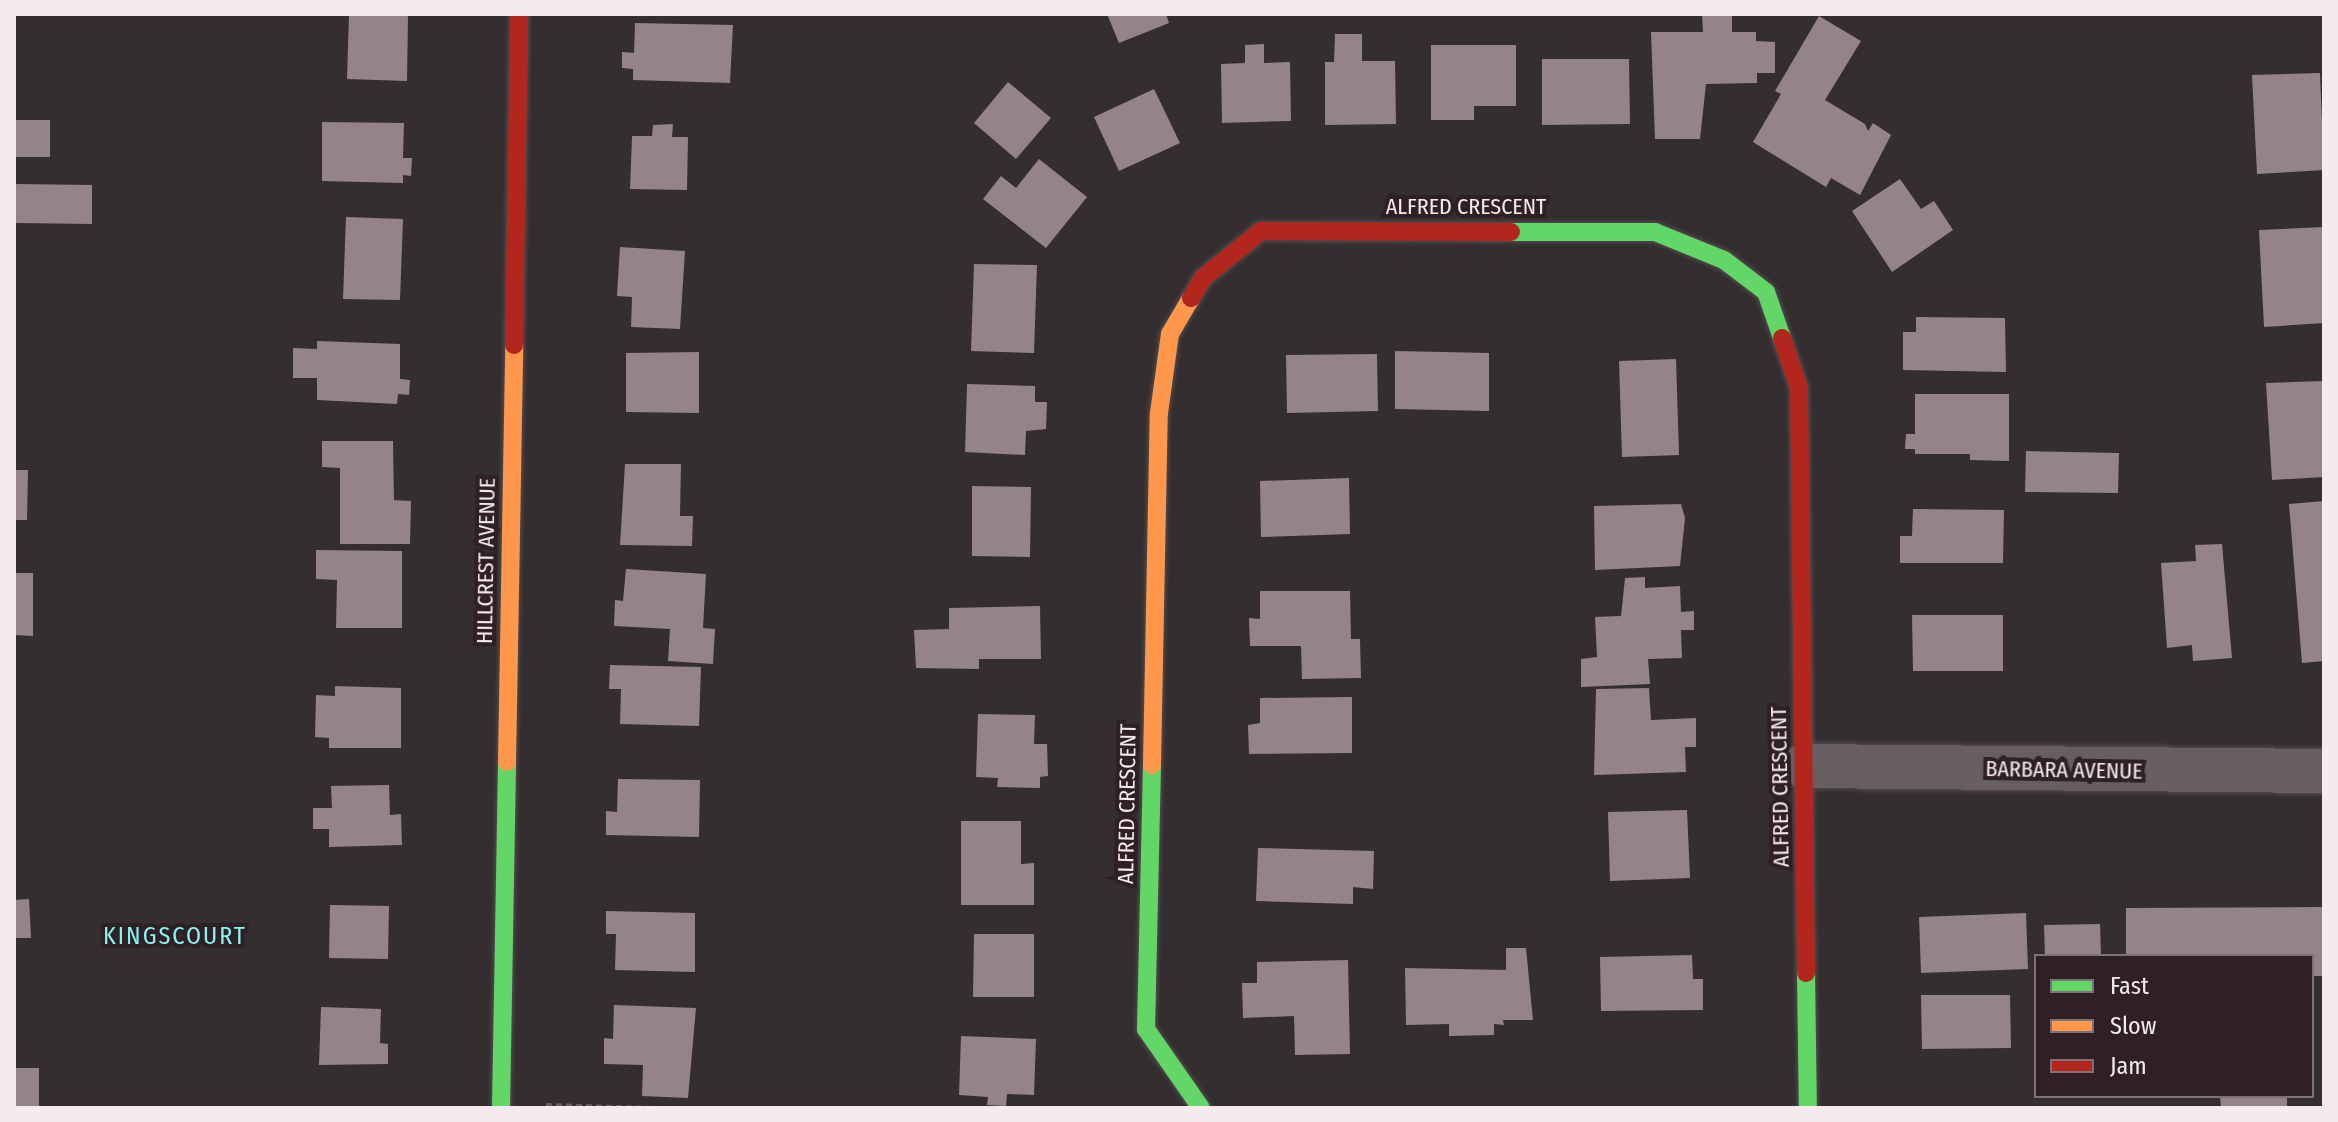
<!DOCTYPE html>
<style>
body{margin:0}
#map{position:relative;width:2338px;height:1122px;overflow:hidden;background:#342e30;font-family:"Fira Sans Condensed",sans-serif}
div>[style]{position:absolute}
.building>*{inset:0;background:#948489}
.path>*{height:5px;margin-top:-2.5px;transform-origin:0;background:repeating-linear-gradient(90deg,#676062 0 6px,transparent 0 10px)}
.roads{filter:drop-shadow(0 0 2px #524d4e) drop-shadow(0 0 2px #524d4e)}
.street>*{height:44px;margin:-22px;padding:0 22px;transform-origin:22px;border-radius:22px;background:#665e60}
.fast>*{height:18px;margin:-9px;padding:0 9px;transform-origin:9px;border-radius:9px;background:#63d668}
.slow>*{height:18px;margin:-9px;padding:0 9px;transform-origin:9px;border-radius:9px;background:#ff974d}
.jam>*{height:18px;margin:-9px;padding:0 9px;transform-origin:9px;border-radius:9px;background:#b3261e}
span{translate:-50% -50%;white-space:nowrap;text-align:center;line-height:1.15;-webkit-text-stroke:8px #2e2025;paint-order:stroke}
.street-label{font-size:22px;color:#f5ebee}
.neighbourhood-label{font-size:24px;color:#88f4f0;letter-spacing:2px}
.frame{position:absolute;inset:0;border:16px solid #f5ebee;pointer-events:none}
.legend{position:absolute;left:2034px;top:954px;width:280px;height:144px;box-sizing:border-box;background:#2e2025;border:2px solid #7e7175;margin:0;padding:10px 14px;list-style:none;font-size:24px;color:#f5ebee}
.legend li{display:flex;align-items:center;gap:16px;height:40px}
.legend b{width:40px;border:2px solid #7e7175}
</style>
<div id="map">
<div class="building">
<div style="clip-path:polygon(349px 14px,408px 14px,407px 81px,347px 79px)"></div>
<div style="clip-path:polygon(1107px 14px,1166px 14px,1169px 23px,1119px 43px)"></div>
<div style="clip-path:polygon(1702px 15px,1732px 15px,1732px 32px,1756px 32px,1756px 41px,1775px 42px,1775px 73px,1757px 73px,1757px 83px,1706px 84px,1700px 139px,1655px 139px,1651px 32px,1703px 32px)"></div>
<div style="clip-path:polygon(1819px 16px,1861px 41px,1825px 100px,1865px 124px,1868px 131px,1873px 123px,1891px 135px,1860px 195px,1831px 178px,1826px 187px,1753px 142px,1781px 94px,1775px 91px)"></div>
<div style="clip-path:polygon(635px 23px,733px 25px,730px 83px,633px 80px,633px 69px,622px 68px,622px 52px,634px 53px)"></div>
<div style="clip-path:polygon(1335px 34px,1362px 34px,1362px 61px,1395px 61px,1396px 124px,1325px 125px,1325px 62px,1334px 62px)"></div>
<div style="clip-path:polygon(1264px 44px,1264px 63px,1290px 62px,1291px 121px,1222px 123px,1221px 64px,1245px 63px,1245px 45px)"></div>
<div style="clip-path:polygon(1431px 45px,1516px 45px,1516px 106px,1474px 106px,1474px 120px,1431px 120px)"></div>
<div style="clip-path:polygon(1542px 59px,1629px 59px,1630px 124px,1542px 125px)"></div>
<div style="clip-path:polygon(2320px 73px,2324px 170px,2257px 174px,2252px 75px)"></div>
<div style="clip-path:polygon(1008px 82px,1051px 118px,1016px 159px,974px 123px)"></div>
<div style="clip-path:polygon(1154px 89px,1180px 143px,1119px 171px,1094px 117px)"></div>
<div style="clip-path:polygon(14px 120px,50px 120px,50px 157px,14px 157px)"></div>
<div style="clip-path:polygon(322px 122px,404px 123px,403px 158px,412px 158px,411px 176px,403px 175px,403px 183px,322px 181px)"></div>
<div style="clip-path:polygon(673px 124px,672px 137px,688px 137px,687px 190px,630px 189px,632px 136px,652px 136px,653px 125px)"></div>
<div style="clip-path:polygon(1039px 159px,1087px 197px,1046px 248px,983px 199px,1001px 176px,1016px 188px)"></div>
<div style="clip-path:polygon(1900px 179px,1921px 209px,1934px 201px,1953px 230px,1892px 272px,1852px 211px)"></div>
<div style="clip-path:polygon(15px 184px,92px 185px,92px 224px,16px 223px)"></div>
<div style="clip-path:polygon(346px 217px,403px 219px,400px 300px,343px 299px)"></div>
<div style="clip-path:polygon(2324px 227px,2324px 323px,2264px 327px,2259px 230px)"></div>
<div style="clip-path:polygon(620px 247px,685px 251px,680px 329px,631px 327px,632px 297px,617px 296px)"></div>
<div style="clip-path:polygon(974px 264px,1037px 265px,1034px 353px,971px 351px)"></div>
<div style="clip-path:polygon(1916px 317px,2005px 318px,2006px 372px,1903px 370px,1903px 332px,1916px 332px)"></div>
<div style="clip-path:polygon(317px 341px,400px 344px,400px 379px,410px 380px,409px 395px,398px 394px,397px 404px,317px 400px,317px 378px,293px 378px,293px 348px,317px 349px)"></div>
<div style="clip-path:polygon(1395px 351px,1489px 353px,1489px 411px,1395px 409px)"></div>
<div style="clip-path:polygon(699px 352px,699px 413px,626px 412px,626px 353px)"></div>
<div style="clip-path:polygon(1377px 354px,1378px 411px,1287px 413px,1286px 355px)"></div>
<div style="clip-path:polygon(1676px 359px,1679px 455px,1622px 457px,1619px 361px)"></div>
<div style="clip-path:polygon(2324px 381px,2324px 477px,2272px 480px,2266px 383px)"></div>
<div style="clip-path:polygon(967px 384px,1035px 386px,1035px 402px,1047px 402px,1046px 429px,1026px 431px,1025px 455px,965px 452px)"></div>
<div style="clip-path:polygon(1915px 394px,2009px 394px,2009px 461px,1970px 460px,1970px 454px,1915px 454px,1915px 449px,1905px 449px,1906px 434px,1915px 434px)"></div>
<div style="clip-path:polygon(322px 441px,393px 441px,394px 500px,411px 501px,410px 544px,340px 544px,340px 468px,322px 467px)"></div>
<div style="clip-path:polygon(2026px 451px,2119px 453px,2118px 493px,2025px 492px)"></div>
<div style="clip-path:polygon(625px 464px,681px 464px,680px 516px,693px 516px,692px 546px,620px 545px)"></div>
<div style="clip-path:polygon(14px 470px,28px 470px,27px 520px,14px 520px)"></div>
<div style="clip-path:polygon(1349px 478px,1350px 534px,1261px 537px,1260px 481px)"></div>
<div style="clip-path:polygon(972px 486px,1031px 487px,1030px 557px,972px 556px)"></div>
<div style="clip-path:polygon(2324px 501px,2324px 661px,2302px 663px,2289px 504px)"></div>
<div style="clip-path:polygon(1681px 504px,1685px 518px,1680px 566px,1595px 570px,1594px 506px)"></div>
<div style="clip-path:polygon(1913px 509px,2004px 510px,2003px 563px,1900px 563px,1900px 536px,1912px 536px)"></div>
<div style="clip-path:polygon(2222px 544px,2232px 658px,2193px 661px,2192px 645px,2167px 648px,2161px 563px,2196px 561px,2195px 545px)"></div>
<div style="clip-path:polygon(316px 550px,402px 551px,402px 628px,336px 628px,337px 580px,316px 579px)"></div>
<div style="clip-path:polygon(626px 569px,706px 574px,703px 628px,715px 629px,713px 664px,668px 661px,670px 629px,614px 626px,615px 600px,623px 601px)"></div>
<div style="clip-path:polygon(14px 573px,33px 573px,33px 636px,14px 635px)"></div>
<div style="clip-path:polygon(1645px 577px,1645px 588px,1680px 586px,1681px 612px,1694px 611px,1694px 630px,1681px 630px,1682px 658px,1648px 659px,1650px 684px,1581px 687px,1581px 659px,1597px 657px,1595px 617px,1621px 616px,1625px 578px)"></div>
<div style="clip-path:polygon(1260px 591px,1350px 591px,1351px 639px,1360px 639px,1361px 678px,1302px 679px,1301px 646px,1250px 646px,1249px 618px,1260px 619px)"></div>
<div style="clip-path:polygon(1040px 606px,1041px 659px,979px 659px,979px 669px,916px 668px,914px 630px,949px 629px,949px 608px)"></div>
<div style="clip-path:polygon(1912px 615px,2003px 615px,2003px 671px,1913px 671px)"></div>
<div style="clip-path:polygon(610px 665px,701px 667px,699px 726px,620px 724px,621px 689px,609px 689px)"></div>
<div style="clip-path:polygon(335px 686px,401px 688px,401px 748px,329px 748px,329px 738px,315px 737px,316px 695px,335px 696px)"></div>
<div style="clip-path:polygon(1649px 688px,1651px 720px,1696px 718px,1696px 747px,1685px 747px,1686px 772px,1594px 775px,1596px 689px)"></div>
<div style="clip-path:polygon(1352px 697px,1352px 753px,1249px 754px,1248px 725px,1260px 723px,1260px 698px)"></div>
<div style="clip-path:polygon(978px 714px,1035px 715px,1034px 744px,1047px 744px,1048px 776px,1040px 777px,1040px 788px,997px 787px,998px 778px,976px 777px)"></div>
<div style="clip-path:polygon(618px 779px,700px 780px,699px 837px,606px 835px,606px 811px,617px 812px)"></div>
<div style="clip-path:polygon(389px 785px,390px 815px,401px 814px,402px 845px,329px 847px,329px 829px,313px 829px,313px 808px,332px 808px,331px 786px)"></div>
<div style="clip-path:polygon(1687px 810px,1690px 878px,1610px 881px,1608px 812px)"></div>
<div style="clip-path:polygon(961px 821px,1021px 821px,1021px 864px,1034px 863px,1034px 905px,961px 905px)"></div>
<div style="clip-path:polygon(1258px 848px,1374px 851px,1373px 889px,1353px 887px,1353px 904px,1256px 901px)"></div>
<div style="clip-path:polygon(29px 899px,31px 938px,14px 938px,14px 900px)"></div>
<div style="clip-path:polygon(330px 905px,389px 906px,388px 959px,329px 958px)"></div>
<div style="clip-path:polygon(2322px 907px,2322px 976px,2312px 976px,2312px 956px,2126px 956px,2126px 908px)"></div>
<div style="clip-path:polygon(606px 911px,695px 913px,695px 972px,615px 970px,616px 934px,606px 934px)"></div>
<div style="clip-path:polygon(2026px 913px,2028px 969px,1921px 973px,1919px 917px)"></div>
<div style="clip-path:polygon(2100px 924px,2101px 956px,2045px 956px,2044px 925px)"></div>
<div style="clip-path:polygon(974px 934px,1034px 934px,1034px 997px,973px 997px)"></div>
<div style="clip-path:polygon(1506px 948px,1526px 948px,1533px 1020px,1503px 1020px,1504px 1025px,1494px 1024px,1494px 1035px,1449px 1036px,1449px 1024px,1406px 1025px,1405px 968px,1506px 970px)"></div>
<div style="clip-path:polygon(1692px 955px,1693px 979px,1703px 979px,1703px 1010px,1601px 1011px,1600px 957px)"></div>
<div style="clip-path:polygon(1348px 960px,1350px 1054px,1295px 1055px,1294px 1016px,1243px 1018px,1242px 983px,1257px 983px,1257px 962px)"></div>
<div style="clip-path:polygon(1921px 995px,2010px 995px,2011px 1048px,1922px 1049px)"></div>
<div style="clip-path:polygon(614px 1005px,696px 1008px,688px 1098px,642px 1096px,643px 1065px,604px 1064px,604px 1038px,613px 1039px)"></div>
<div style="clip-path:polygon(321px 1007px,381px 1009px,380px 1043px,388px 1044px,388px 1064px,319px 1065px)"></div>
<div style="clip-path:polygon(961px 1036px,1036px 1039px,1034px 1095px,1007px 1094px,1006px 1106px,987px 1105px,988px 1097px,959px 1095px)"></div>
<div style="clip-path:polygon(14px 1068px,39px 1068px,39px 1108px,14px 1108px)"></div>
<div style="clip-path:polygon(2287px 1096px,2287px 1108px,2221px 1108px,2220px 1097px)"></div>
</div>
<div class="path">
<div style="left:546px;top:1105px;width:109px;rotate:1.6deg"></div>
</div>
<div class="roads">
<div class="street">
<div style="left:1804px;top:766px;width:520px;rotate:0.55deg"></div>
</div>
<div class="fast">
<div style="left:1511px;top:232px;width:144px"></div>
<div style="left:1655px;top:232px;width:74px;rotate:22.1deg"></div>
<div style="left:1724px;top:260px;width:53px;rotate:37.3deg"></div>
<div style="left:1766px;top:292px;width:49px;rotate:70.8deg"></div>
<div style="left:1152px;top:765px;width:264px;rotate:91.3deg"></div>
<div style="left:1146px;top:1029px;width:96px;rotate:55.2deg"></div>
<div style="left:1806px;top:973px;width:135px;rotate:89.2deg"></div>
<div style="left:501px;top:1108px;width:346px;rotate:-89deg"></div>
</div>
<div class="slow">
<div style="left:507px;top:762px;width:417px;rotate:-89deg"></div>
<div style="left:1152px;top:765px;width:352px;rotate:-88.9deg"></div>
<div style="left:1159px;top:413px;width:80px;rotate:-82.1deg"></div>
<div style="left:1170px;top:334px;width:42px;rotate:-59.7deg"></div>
</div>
<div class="jam">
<div style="left:1191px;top:298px;width:23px;rotate:-59deg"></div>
<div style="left:1203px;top:278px;width:75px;rotate:-39deg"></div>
<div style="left:1261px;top:231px;width:250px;rotate:0.2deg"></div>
<div style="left:1782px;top:338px;width:53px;rotate:71.2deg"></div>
<div style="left:1799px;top:388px;width:585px;rotate:89.31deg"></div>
<div style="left:514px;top:345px;width:331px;rotate:-89.1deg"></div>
</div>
</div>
<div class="street-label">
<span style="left:1466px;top:207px">ALFRED CRESCENT</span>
<span style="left:486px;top:561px;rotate:-89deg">HILLCREST AVENUE</span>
<span style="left:2064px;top:770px;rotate:1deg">BARBARA AVENUE</span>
<span style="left:1780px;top:787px;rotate:-91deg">ALFRED CRESCENT</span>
<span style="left:1127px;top:804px;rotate:-89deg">ALFRED CRESCENT</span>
</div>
<div class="neighbourhood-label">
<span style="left:175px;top:937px">KINGSCOURT</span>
</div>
<div class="frame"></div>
<ul class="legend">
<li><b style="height:10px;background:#63d668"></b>Fast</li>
<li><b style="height:10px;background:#ff974d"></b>Slow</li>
<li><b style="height:10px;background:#b3261e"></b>Jam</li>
</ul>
</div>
